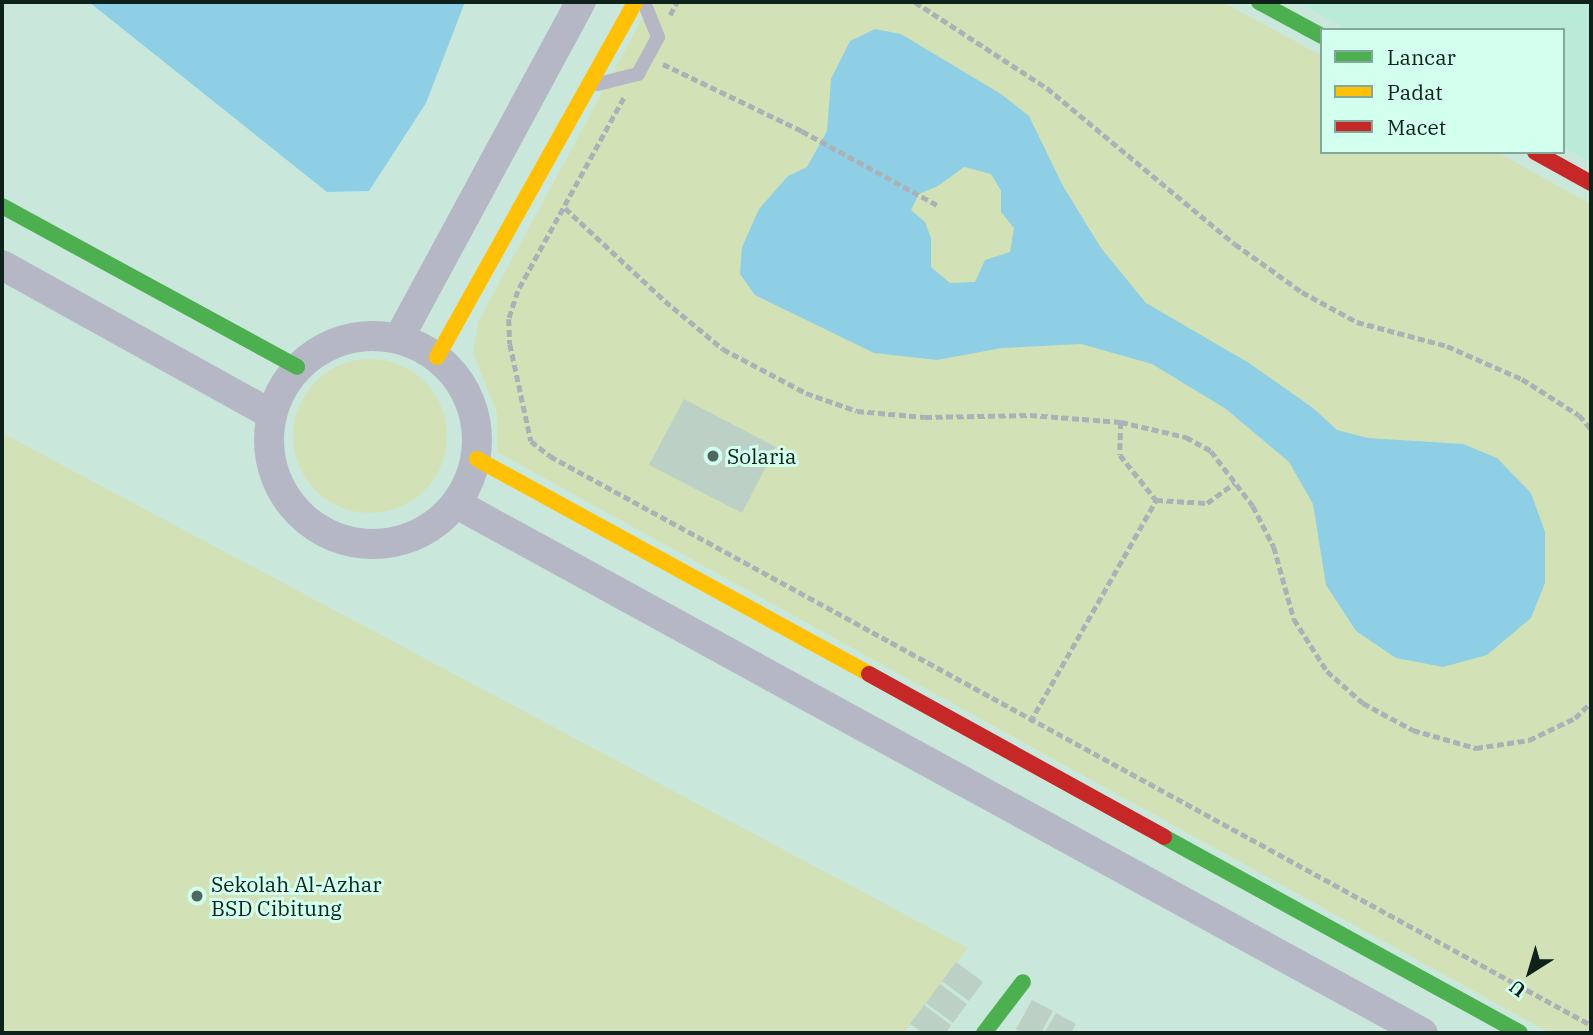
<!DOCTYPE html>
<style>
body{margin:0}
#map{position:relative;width:1593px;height:1035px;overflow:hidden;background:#cae7dc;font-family:"IBM Plex Serif",serif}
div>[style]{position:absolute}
.built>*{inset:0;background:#baead8}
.green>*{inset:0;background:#d3e2b6}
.round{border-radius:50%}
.water>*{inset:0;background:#8ecfe5}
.building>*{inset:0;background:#bcd0c5}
.path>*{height:4.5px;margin-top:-2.25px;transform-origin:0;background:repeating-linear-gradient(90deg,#aab2b7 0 7px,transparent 0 10.5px)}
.lane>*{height:14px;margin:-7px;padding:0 7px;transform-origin:7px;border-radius:7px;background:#b5b8c4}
.street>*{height:30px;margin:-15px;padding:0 15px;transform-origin:15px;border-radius:15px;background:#b5b8c4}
.street>.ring{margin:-15px;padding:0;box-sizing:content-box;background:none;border:30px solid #b5b8c4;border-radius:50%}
.fast>*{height:16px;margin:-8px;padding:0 8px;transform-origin:8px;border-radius:8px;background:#4caf50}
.slow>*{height:16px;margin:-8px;padding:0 8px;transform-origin:8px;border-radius:8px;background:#ffc107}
.jam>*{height:16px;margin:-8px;padding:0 8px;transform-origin:8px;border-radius:8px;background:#c62828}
.dots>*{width:19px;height:19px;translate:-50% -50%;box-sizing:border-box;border:4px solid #d3ffee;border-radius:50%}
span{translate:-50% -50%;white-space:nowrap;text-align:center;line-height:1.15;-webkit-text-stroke:6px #d3ffee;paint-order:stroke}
.poi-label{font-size:21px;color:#0c221b}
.left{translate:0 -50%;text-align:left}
.frame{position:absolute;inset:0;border:4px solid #0c221b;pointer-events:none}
.legend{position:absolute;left:1320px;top:28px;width:245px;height:126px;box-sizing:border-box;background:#d3ffee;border:2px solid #83a79a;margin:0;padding:9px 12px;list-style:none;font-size:21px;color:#0c221b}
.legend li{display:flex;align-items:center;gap:14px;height:35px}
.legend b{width:35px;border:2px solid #83a79a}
.north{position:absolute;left:1495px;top:937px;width:70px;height:70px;-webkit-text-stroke:5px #d3ffee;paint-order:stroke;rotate:217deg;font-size:19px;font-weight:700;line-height:28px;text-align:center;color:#0c221b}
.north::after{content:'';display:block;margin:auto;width:24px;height:32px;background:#0c221b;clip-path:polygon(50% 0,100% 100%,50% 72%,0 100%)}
</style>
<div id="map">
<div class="built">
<div style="clip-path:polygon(1297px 2px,1591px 2px,1591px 162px,1563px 147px,1563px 30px,1348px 30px)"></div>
</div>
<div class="green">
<div style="clip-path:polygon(651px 2px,1223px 2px,1322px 56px,1322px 152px,1497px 152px,1591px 204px,1591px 1033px,1550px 1033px,497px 452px,497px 413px,473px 353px,478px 322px)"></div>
<div class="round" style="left:293px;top:359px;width:154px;height:154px"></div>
<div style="clip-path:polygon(2px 433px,968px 948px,904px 1033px,2px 1033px)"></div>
</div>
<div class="water">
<div style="clip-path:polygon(89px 2px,465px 2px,426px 103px,369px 191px,327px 192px)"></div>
<div style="clip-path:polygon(evenodd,875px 29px,901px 34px,1001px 94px,1029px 116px,1063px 186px,1101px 248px,1146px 303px,1249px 363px,1313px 408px,1337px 430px,1368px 438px,1463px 444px,1497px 458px,1531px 493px,1545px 532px,1545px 583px,1531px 618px,1487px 655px,1443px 667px,1396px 658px,1356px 631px,1326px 585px,1313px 504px,1289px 462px,1226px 409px,1152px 364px,1081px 344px,1002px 348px,937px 360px,874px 353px,755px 295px,740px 274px,742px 247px,759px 209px,788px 176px,807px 167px,827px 131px,831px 79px,850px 41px,875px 29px,964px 167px,991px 174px,1001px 191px,1001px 212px,1014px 228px,1010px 252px,985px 260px,975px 282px,950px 283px,931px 267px,931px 238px,925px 222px,911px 210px,919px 194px,938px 186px,964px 167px)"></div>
</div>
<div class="building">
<div style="clip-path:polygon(684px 399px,776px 447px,742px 513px,649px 465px)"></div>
<div style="clip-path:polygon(956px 962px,983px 982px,969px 1001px,942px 981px)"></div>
<div style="clip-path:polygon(940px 984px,967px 1004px,953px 1023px,926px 1003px)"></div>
<div style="clip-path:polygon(1032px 1000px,1053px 1011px,1041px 1033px,1023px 1033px,1016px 1029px)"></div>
<div style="clip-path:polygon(924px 1005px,951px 1025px,946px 1033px,923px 1033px,910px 1024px)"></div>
<div style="clip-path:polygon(1056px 1013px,1076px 1024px,1071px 1033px,1044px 1033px)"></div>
</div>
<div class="path">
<div style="left:915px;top:2px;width:158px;rotate:33.1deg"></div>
<div style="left:1047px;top:88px;width:244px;rotate:39.7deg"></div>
<div style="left:1235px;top:244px;width:82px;rotate:35.6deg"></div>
<div style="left:1302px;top:292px;width:63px;rotate:28.6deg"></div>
<div style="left:1357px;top:322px;width:93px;rotate:14.9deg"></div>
<div style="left:1447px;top:346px;width:82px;rotate:23.7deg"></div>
<div style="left:1522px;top:379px;width:67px;rotate:32.3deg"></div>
<div style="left:1579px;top:415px;width:18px;rotate:49deg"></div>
<div style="left:670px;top:15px;width:15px;rotate:-62deg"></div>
<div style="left:663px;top:64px;width:154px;rotate:25.7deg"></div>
<div style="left:802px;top:131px;width:156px;rotate:28.7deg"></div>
<div style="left:624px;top:98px;width:220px;rotate:118.8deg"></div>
<div style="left:518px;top:291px;width:29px;rotate:108deg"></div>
<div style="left:509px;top:319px;width:25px;rotate:88deg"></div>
<div style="left:510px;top:344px;width:99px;rotate:77.8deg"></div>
<div style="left:531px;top:441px;width:24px;rotate:38deg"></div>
<div style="left:550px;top:456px;width:1186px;rotate:28.66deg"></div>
<div style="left:565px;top:208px;width:137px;rotate:42.9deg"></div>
<div style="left:665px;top:301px;width:75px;rotate:39.6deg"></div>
<div style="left:723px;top:349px;width:94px;rotate:27.9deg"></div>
<div style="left:806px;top:393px;width:54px;rotate:19.4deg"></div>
<div style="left:857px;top:411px;width:68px;rotate:5deg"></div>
<div style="left:925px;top:417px;width:105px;rotate:-1.1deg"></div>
<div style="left:1030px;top:415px;width:91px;rotate:4.4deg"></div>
<div style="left:1121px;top:422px;width:67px;rotate:13deg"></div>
<div style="left:1186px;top:437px;width:29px;rotate:29deg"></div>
<div style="left:1211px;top:451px;width:69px;rotate:52.6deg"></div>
<div style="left:1253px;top:506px;width:46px;rotate:62.9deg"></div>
<div style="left:1274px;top:547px;width:75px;rotate:74.5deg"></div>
<div style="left:1294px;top:619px;width:62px;rotate:57.6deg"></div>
<div style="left:1327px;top:671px;width:48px;rotate:41.6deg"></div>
<div style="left:1363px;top:703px;width:57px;rotate:28.4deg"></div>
<div style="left:1413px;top:730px;width:66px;rotate:15.9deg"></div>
<div style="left:1476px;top:748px;width:54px;rotate:-8.6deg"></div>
<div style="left:1529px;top:740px;width:51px;rotate:-25.6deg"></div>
<div style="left:1575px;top:718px;width:23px;rotate:-45deg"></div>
<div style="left:1121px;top:422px;width:33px;rotate:92deg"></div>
<div style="left:1120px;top:455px;width:58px;rotate:51.3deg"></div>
<div style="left:1156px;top:500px;width:51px;rotate:3.4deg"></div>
<div style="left:1207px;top:503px;width:34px;rotate:-36deg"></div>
<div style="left:1030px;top:722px;width:255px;rotate:-60.4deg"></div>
</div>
<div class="lane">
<div style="left:598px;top:84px;width:41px;rotate:-14deg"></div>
<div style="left:638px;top:74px;width:42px;rotate:-61.6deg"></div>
<div style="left:658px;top:37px;width:38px;rotate:-112deg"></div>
</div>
<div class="street">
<div style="left:2px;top:265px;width:308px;rotate:29deg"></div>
<div class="ring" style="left:269px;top:336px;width:178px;height:178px"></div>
<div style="left:399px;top:338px;width:382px;rotate:-61.6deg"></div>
<div style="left:457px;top:504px;width:1101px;rotate:28.71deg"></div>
</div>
<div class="fast">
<div style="left:1259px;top:2px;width:72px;rotate:28.4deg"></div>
<div style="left:2px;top:206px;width:336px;rotate:28.6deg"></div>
<div style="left:1164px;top:837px;width:406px;rotate:28.8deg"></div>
<div style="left:984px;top:1033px;width:64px;rotate:-52.6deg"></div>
</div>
<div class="slow">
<div style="left:437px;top:357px;width:406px;rotate:-60.8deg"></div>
<div style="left:477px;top:459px;width:447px;rotate:28.7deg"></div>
</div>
<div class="jam">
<div style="left:1535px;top:152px;width:64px;rotate:29deg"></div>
<div style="left:869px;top:674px;width:337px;rotate:28.9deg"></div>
</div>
<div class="dots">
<div style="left:713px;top:456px;background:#4e675f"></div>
<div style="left:197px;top:896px;background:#4e675f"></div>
</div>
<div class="poi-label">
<span class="left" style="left:727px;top:456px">Solaria</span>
<span class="left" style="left:211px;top:896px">Sekolah Al-Azhar<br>BSD Cibitung</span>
</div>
<div class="frame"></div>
<ul class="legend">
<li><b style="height:9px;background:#4caf50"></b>Lancar</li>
<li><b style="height:9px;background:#ffc107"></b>Padat</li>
<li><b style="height:9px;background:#c62828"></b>Macet</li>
</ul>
<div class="north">U</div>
</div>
